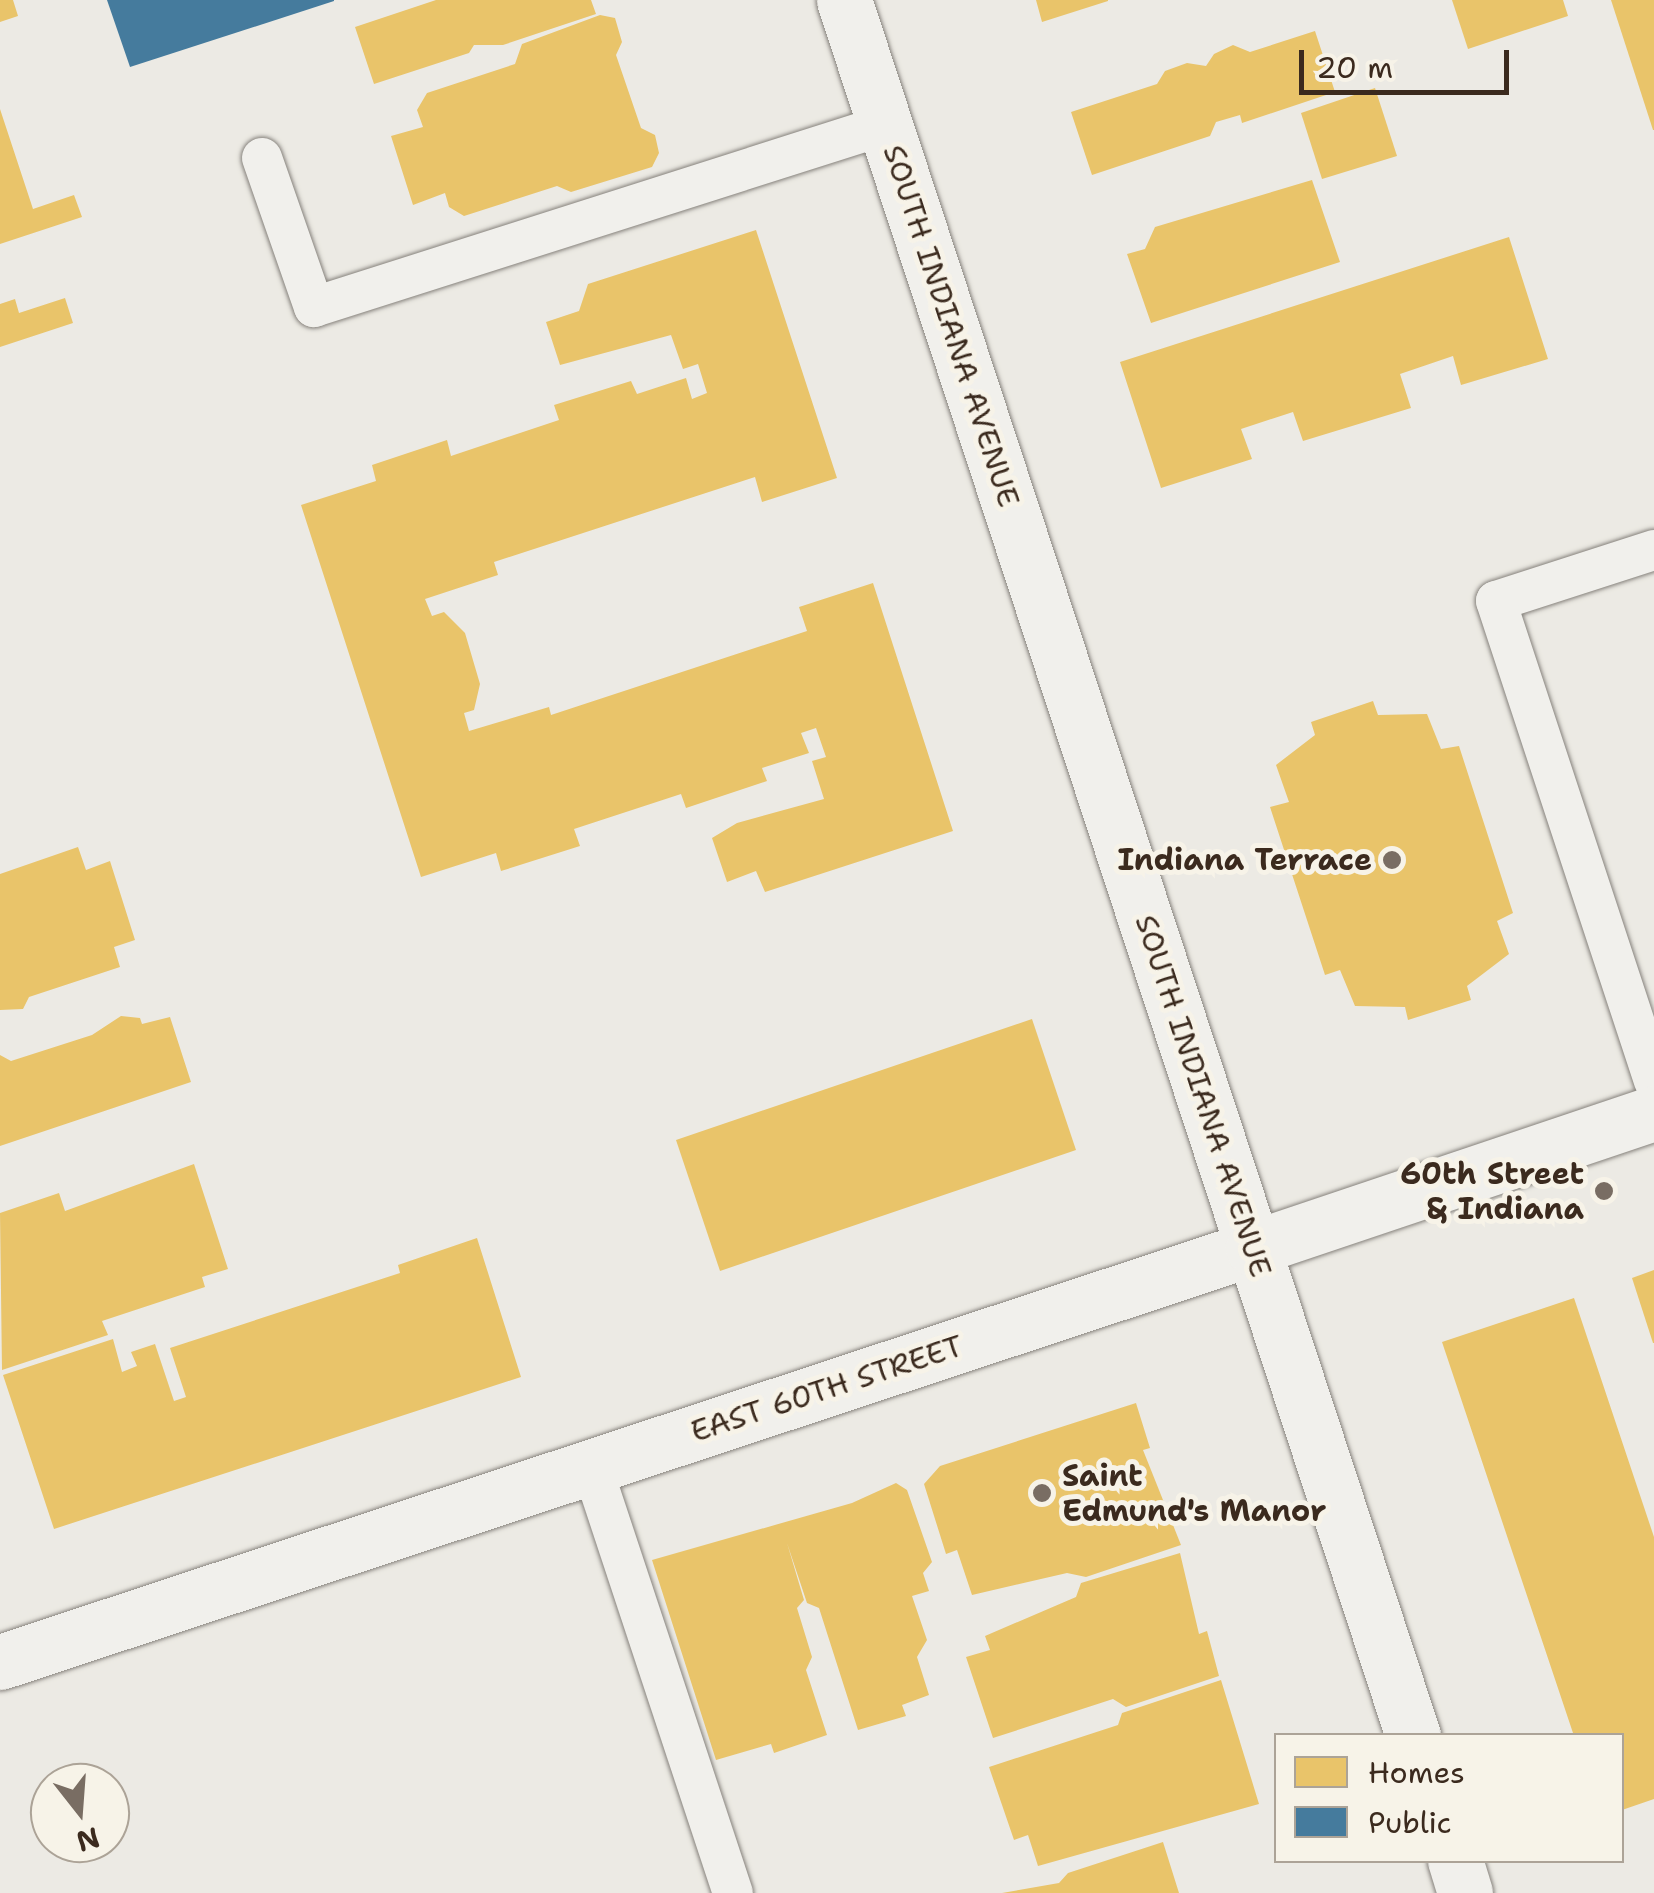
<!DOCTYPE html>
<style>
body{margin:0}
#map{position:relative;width:1654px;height:1893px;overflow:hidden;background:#eceae4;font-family:"Shantell Sans",sans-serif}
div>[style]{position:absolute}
.homes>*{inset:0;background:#e9c46a}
.public>*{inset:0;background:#457b9d}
.roads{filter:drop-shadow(0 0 2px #86827c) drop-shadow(0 0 2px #86827c)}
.service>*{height:40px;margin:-20px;padding:0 20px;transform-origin:20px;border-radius:20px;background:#f1f0ec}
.minor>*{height:55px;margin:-27.5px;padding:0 27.5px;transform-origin:27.5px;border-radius:27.5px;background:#f1f0ec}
.tertiary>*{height:55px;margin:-27.5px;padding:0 27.5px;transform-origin:27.5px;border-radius:27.5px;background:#f1f0ec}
.dots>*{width:28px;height:28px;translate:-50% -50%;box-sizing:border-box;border:5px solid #f7f3e8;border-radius:50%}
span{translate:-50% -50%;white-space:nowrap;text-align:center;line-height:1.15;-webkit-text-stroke:10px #f7f3e8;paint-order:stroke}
.street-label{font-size:30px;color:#3b2a1e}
.poi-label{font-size:30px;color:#3b2a1e;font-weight:700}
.right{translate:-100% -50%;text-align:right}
.left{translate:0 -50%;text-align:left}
.legend{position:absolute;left:1274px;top:1733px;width:350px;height:130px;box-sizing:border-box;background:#f7f3e8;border:2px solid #aca397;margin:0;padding:12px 18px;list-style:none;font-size:30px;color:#3b2a1e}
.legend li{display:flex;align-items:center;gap:20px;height:50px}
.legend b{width:50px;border:2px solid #aca397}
.north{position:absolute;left:30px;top:1763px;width:100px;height:100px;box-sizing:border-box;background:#f7f3e8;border:2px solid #aca397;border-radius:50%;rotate:163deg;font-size:28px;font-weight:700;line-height:40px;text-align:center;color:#3b2a1e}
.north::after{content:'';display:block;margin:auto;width:35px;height:45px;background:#796d63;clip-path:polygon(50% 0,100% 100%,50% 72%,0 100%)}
.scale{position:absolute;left:1299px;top:50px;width:210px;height:45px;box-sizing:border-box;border:5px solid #3b2a1e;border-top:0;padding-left:12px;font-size:30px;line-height:35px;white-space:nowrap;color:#3b2a1e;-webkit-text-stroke:8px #f7f3e8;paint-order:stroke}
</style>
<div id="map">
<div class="homes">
<div style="clip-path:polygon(0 0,13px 0,18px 16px,0 22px)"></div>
<div style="clip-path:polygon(436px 0,591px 0,596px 14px,503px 45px,474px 45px,469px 53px,374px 84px,355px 27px)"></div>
<div style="clip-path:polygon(1036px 0,1108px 0,1108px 1px,1042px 22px)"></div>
<div style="clip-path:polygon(1452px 0,1563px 0,1568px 16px,1468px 49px)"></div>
<div style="clip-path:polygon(1611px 0,1654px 0,1654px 130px,1653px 130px)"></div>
<div style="clip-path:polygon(600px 15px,615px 18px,622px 42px,616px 55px,641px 128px,655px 135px,659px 153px,652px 167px,571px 192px,557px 186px,464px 216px,449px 207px,445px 193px,413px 205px,391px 136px,423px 127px,417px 110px,427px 93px,515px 64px,522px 44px)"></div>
<div style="clip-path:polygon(1315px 31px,1335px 92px,1242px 123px,1240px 115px,1216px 122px,1210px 136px,1092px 175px,1071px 112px,1157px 84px,1165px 71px,1187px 63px,1206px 66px,1214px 54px,1233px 45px,1250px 52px)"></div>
<div style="clip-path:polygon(1375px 88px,1397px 156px,1322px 179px,1301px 113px)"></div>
<div style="clip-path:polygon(0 109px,33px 209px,74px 195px,82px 217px,0 244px)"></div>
<div style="clip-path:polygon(1312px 180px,1340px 262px,1151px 323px,1127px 254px,1145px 249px,1155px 227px)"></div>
<div style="clip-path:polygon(756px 230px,837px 478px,762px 502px,755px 477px,494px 562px,498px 575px,425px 599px,432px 616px,444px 612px,465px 633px,480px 684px,474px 710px,464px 713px,469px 731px,549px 707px,551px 715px,807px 631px,799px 607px,873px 583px,953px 831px,765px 892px,756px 871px,727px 882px,712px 838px,737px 823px,824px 799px,812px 761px,826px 757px,816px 728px,801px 733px,809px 753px,762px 768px,767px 781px,686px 808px,681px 794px,574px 829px,580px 846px,501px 871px,496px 853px,421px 877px,301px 505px,376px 481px,372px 465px,447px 440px,451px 456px,559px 420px,554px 405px,631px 381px,637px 394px,686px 378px,692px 399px,707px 393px,698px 364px,683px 369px,671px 335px,560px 365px,546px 322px,579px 311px,588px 284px)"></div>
<div style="clip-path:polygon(1509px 237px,1548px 359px,1461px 385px,1453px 356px,1400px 374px,1411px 408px,1303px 441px,1293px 412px,1241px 429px,1252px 459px,1161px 488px,1120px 362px)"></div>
<div style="clip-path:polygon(65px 298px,73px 323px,0 347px,0 304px,15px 299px,19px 313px)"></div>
<div style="clip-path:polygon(1373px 701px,1378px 715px,1427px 714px,1441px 749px,1459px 746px,1513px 913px,1497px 921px,1509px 954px,1467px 986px,1471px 1000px,1408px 1020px,1405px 1007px,1355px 1006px,1340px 970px,1325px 975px,1270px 807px,1289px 802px,1276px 765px,1315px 735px,1311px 722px)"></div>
<div style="clip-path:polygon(78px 847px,86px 870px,110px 861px,135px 940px,114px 947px,120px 967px,29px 997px,23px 1009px,0 1010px,0 874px)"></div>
<div style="clip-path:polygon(121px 1016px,140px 1018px,142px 1024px,170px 1017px,191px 1082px,0 1146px,0 1055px,11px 1061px,92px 1035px)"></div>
<div style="clip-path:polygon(1032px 1019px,1076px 1150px,720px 1271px,676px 1140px)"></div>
<div style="clip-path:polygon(194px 1164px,228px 1269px,202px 1277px,205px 1287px,102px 1321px,108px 1335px,2px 1370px,0 1213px,59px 1193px,65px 1211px)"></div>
<div style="clip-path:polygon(477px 1238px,521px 1377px,54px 1529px,3px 1375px,113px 1339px,122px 1372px,137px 1366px,131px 1352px,155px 1344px,174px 1401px,186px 1397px,170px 1348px,400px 1273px,398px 1265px)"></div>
<div style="clip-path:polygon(1654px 1270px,1654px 1343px,1653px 1343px,1632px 1278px)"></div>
<div style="clip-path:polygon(1574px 1298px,1654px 1537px,1654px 1799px,1622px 1810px,1622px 1736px,1574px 1736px,1442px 1342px)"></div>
<div style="clip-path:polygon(1136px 1403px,1150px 1448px,1143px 1450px,1181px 1545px,1086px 1577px,1067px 1573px,972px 1595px,957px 1550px,946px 1554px,924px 1484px,940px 1466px)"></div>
<div style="clip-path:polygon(896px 1483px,907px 1490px,932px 1562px,923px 1573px,929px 1591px,912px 1596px,927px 1640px,917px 1657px,929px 1695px,902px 1705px,906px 1716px,858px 1730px,819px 1608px,807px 1603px,787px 1543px,804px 1600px,797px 1608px,812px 1657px,806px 1670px,827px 1735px,774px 1753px,771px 1744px,716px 1760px,652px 1560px,852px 1503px)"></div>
<div style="clip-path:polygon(1180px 1553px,1199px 1634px,1207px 1631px,1219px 1676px,1126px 1707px,1113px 1699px,993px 1738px,966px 1657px,990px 1650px,985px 1636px,1076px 1597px,1081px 1583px)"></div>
<div style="clip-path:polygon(1221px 1680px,1259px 1804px,1038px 1866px,1028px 1835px,1014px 1840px,989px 1767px,1118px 1725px,1122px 1713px)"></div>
<div style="clip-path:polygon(1163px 1842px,1179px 1893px,1002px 1893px,1059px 1883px,1068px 1873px)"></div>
</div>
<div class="public">
<div style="clip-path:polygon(107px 0,334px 0,334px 1px,130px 67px)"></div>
</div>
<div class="roads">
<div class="service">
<div style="left:262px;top:158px;width:158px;rotate:70.8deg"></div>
<div style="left:314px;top:307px;width:599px;rotate:-17.68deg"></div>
<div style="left:1654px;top:550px;width:166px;rotate:162.1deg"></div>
<div style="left:1496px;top:601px;width:505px;rotate:71.78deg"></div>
<div style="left:592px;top:1467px;width:449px;rotate:71.7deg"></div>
</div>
<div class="minor">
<div style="left:0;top:1662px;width:1320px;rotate:-18.28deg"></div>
</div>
<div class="tertiary">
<div style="left:844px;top:0;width:1827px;rotate:71.85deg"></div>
<div style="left:1253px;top:1248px;width:423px;rotate:-18.6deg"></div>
<div style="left:1455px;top:1860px;width:34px;rotate:73deg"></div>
</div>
</div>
<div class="dots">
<div style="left:1392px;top:860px;background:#796d63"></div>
<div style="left:1604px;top:1191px;background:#796d63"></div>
<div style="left:1042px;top:1493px;background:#796d63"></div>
</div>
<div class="street-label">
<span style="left:951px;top:326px;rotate:72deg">SOUTH INDIANA AVENUE</span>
<span style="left:1203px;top:1096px;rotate:72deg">SOUTH INDIANA AVENUE</span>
<span style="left:827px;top:1389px;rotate:-18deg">EAST 60TH STREET</span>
</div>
<div class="poi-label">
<span class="right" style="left:1372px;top:860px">Indiana Terrace</span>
<span class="right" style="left:1584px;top:1191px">60th Street<br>&amp; Indiana</span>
<span class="left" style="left:1062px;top:1493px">Saint<br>Edmund's Manor</span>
</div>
<ul class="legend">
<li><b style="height:28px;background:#e9c46a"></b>Homes</li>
<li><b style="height:28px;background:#457b9d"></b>Public</li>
</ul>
<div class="north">N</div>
<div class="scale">20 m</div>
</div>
